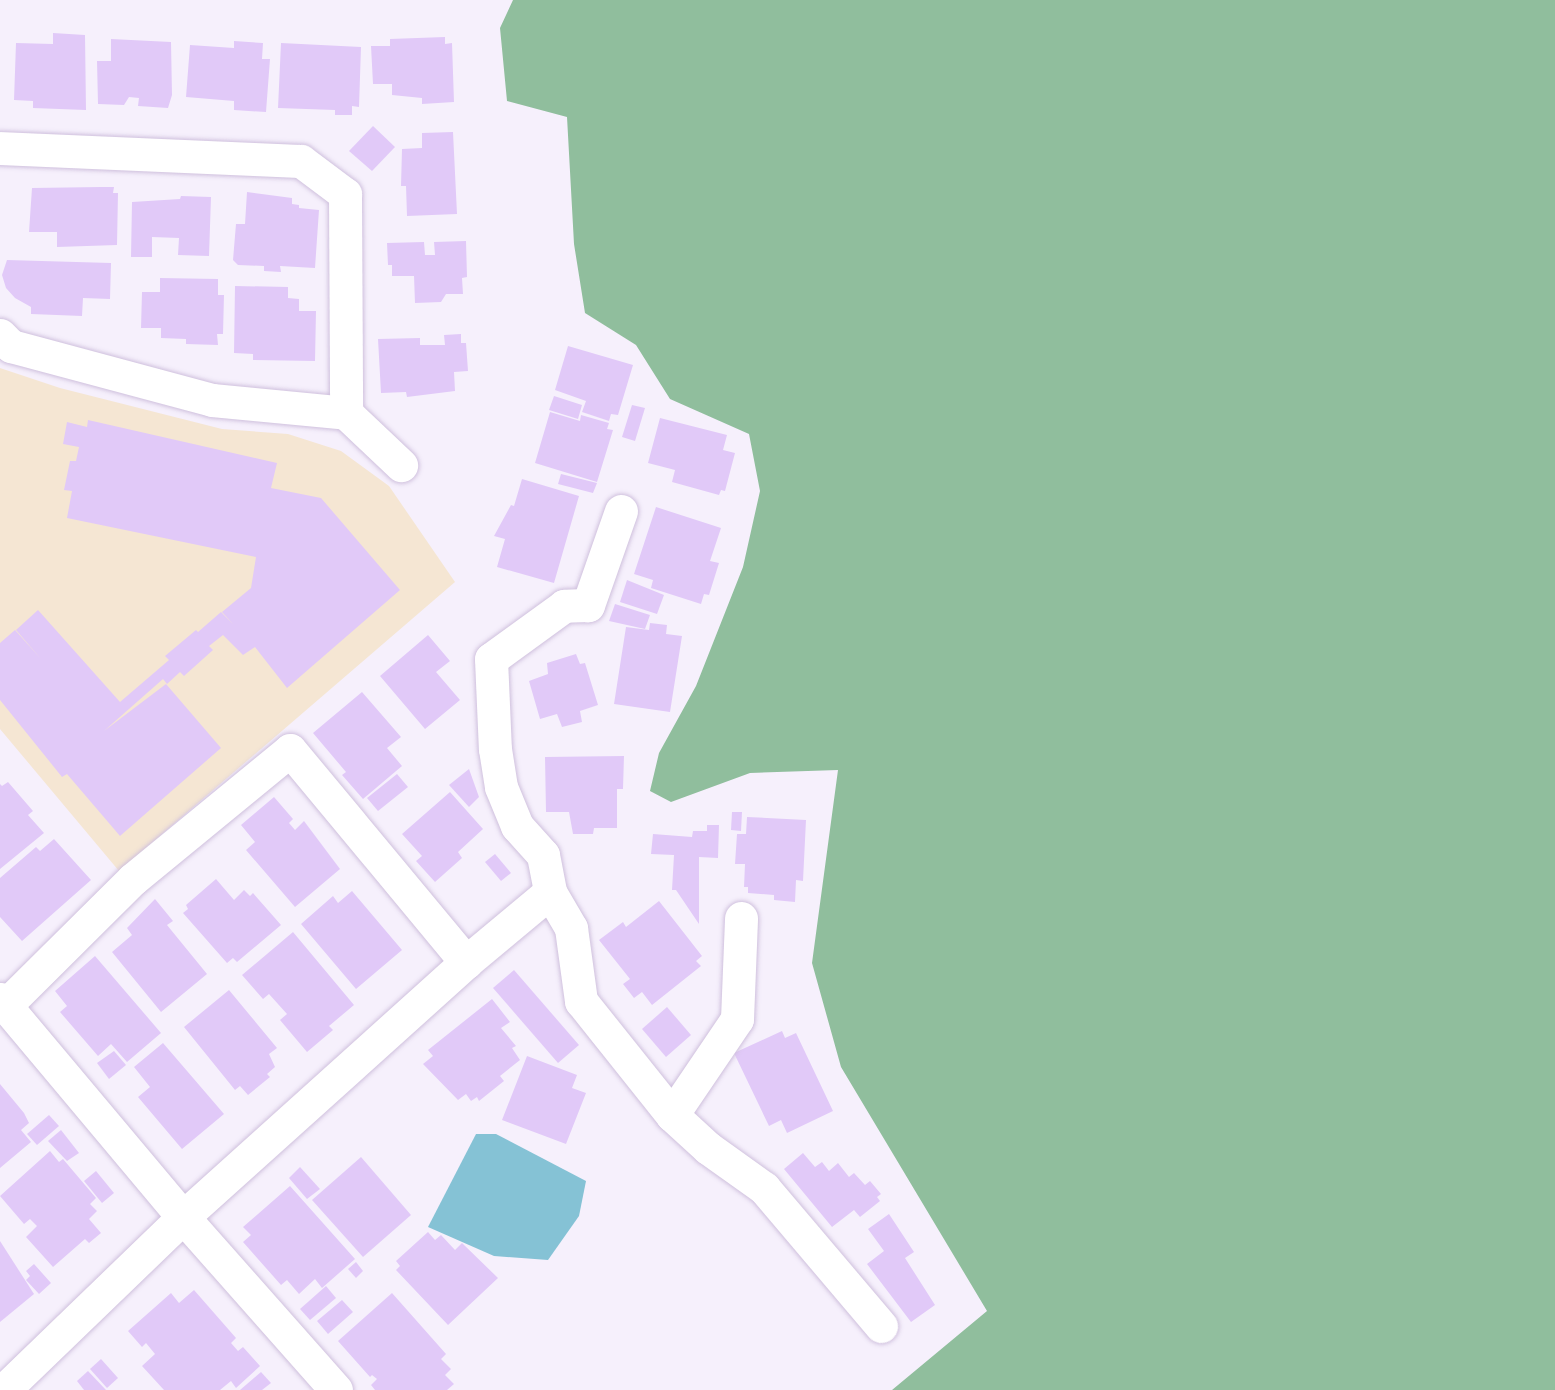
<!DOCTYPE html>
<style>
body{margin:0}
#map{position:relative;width:1555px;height:1390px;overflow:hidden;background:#f6f0fc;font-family:Georgia,serif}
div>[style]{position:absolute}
.education>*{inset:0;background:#f5e6d3}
.forest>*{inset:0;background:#90be9d}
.water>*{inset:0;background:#85c2d5}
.building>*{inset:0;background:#e1c9f8}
.roads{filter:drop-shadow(0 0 2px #cfc0dd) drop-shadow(0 0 2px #cfc0dd)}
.minor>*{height:33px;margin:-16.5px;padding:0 16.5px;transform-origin:16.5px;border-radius:16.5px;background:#fff}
span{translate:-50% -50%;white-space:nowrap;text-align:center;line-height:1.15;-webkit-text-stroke:5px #fff;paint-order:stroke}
</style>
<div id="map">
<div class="education">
<div style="clip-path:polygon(0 368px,60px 388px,222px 429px,288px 434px,341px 451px,389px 486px,455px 582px,119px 871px,0 729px)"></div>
</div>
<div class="forest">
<div style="clip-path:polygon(513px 0,1555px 0,1555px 1390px,892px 1390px,987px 1311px,841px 1067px,812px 963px,838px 770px,750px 773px,671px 802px,650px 791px,659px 753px,696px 686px,743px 567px,760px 491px,749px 434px,670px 399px,636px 345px,585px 313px,574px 244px,567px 117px,507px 101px,500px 28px)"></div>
</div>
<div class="water">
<div style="clip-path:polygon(476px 1134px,496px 1134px,586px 1181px,579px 1216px,548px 1260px,494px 1256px,428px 1227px)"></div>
</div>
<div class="building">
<div style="clip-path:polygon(53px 33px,85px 35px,86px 110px,33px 108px,33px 101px,14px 100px,16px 43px,53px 44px)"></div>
<div style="clip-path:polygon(445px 37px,445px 44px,452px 43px,454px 102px,422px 104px,422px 98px,392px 95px,392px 84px,373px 84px,371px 46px,390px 46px,390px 39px)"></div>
<div style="clip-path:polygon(111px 39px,171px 42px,172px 95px,168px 108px,138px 106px,139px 98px,129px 97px,124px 105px,98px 104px,97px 61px,111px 61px)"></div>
<div style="clip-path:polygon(234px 41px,263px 43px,262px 59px,270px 59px,266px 112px,234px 110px,234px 101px,186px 97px,190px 45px,234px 48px)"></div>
<div style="clip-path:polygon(281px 43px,361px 47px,359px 107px,352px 106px,352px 115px,335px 115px,335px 110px,278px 108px)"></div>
<div style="clip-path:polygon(373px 126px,395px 147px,372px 171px,349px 151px)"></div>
<div style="clip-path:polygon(453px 132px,457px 214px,407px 216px,406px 186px,401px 186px,402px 149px,422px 148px,422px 133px)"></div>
<div style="clip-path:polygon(101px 187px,114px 187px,113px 193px,118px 193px,117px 245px,57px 247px,57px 232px,29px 232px,32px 188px)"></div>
<div style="clip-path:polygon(247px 192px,292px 198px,292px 204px,299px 205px,299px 208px,319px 210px,315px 268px,280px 266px,281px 272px,264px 271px,264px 266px,238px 265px,233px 260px,236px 224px,245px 224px)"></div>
<div style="clip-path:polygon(181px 196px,211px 197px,209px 256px,178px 255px,179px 238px,152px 237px,152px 257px,131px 257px,132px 202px,180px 199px)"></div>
<div style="clip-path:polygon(466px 241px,467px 277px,462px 278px,463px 294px,446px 294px,441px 302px,415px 303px,414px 276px,392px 276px,392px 265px,388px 265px,387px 243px,424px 242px,425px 255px,435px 255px,434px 242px)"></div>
<div style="clip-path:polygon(7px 260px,111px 263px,110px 299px,83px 298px,82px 316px,31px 314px,31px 307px,15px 298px,6px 288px,2px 275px)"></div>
<div style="clip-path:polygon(160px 278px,218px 279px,218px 295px,224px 295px,223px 334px,217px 334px,218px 345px,186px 344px,186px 339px,161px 338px,161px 328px,141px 328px,142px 292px,160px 292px)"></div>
<div style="clip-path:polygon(235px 286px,288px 287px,288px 298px,299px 299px,299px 311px,316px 311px,315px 361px,253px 360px,253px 354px,234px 353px)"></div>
<div style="clip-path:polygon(461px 334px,461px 343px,466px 343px,468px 371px,454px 372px,455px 391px,407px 397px,406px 392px,381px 393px,378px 339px,420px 338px,420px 345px,445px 345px,444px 335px)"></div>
<div style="clip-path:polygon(568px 346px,633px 365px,618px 415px,611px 414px,609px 421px,582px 412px,586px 401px,555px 390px)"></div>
<div style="clip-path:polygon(554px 396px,582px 405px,578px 419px,549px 410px)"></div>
<div style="clip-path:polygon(632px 405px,645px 408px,635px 441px,622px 437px)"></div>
<div style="clip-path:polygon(550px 412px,580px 421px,581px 415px,609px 423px,607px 429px,613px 430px,597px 482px,535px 463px)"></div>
<div style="clip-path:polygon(660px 418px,727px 435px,723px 450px,735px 453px,725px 491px,721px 490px,719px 495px,672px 482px,675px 470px,648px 463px)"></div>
<div style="clip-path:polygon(88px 420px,277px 463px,271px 488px,321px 498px,400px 590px,287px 688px,255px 647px,243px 655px,223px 635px,209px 646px,213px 650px,184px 676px,180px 672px,167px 684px,163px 679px,104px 731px,166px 684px,221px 748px,120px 836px,67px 774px,62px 777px,0 700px,0 643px,15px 630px,41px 659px,16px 630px,38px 610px,120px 702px,169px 660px,165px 656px,196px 630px,198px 632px,221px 612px,233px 624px,222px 612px,251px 588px,256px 557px,67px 518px,72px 491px,64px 490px,70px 461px,76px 461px,79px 447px,63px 444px,67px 422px,87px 427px)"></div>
<div style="clip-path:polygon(561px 474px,597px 483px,593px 493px,558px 484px)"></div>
<div style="clip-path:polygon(522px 479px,579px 496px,554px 583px,497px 567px,505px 539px,494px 536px,511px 505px,514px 506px)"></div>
<div style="clip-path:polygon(656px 507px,721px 528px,710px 561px,719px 563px,709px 595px,704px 594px,701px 604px,651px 588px,653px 580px,634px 574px)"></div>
<div style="clip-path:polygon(627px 580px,664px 595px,657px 614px,620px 602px)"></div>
<div style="clip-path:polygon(615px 604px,650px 615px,645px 629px,609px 621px)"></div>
<div style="clip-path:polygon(650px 623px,667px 625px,666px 634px,682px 636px,670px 712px,614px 704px,626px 627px,649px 630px)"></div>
<div style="clip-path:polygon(428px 635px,450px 661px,436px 672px,460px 700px,425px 729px,380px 676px)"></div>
<div style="clip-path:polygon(576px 654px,580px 664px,585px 663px,598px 705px,580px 711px,582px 722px,562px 727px,557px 714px,540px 719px,529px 681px,548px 674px,547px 663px)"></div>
<div style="clip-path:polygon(362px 692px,401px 737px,387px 748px,402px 766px,363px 799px,342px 775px,346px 772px,313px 733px)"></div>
<div style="clip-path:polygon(624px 756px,623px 789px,617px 789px,617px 828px,594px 828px,593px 834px,573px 834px,569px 812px,546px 812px,545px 757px)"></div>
<div style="clip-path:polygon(469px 769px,479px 797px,469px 807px,449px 785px)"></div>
<div style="clip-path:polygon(397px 774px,408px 787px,378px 811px,367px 798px)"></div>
<div style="clip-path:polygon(8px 782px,33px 811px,28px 815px,44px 833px,0 869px,0 784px,2px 786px)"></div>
<div style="clip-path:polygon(450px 792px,483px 829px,458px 852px,462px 858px,435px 882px,416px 861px,422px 856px,402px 834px)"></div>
<div style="clip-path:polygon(274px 797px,293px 819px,289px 823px,295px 830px,304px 821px,340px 869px,295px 907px,246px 850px,255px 842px,241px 825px)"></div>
<div style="clip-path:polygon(732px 812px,742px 812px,741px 831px,731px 830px)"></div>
<div style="clip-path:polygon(747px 817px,806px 820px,803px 881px,796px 880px,795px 902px,774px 900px,774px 895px,748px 893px,748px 887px,744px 887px,745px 864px,735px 864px,737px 834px,746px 834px)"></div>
<div style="clip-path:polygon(707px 825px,719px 825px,718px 858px,699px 857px,699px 924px,676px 890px,672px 890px,674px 855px,651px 854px,653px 834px,692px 837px,693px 831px,707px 831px)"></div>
<div style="clip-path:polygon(54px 839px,91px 880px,22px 941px,0 917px,0 878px,36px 847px,40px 851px)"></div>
<div style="clip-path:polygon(495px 854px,511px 873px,501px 881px,485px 862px)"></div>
<div style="clip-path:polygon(216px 879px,234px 900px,244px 890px,250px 896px,253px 893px,281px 925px,237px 962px,233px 958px,227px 963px,183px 913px,188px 909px,186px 905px)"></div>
<div style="clip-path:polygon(352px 891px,402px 950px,356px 989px,301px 924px,333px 896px,338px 903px)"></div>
<div style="clip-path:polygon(155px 899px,173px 921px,167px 925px,207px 974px,161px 1012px,112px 952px,132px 935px,127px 928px)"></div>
<div style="clip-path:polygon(659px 901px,702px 956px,696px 961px,701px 966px,652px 1005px,642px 992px,634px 998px,623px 984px,630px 979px,599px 940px,623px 922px,626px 927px)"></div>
<div style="clip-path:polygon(293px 932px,354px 1005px,329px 1026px,333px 1030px,307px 1052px,280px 1020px,287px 1014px,269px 994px,263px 999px,242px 975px)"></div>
<div style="clip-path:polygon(95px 956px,161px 1033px,127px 1062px,111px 1044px,98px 1056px,60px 1012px,67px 1006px,55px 991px)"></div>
<div style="clip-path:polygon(514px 970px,579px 1045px,558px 1063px,493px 988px)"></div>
<div style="clip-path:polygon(229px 990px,277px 1048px,269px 1054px,275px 1067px,267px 1074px,270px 1077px,248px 1095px,240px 1086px,235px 1090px,184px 1027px)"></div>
<div style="clip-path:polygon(492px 999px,510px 1022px,501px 1028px,516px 1046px,512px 1048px,520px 1060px,500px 1076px,504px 1081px,479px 1101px,477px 1097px,471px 1101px,466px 1094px,458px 1100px,423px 1064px,433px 1056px,428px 1050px)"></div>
<div style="clip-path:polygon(667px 1007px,691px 1035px,666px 1057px,642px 1029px)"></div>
<div style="clip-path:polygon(782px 1031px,785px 1038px,796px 1033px,833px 1111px,787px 1133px,781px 1120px,769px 1126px,734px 1053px)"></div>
<div style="clip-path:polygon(163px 1043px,224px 1114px,182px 1149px,138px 1097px,150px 1087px,134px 1067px)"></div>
<div style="clip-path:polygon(114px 1051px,126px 1065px,109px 1079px,97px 1063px)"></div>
<div style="clip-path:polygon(527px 1056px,577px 1075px,572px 1088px,586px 1093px,566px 1144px,502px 1120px)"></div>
<div style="clip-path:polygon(0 1084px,24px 1113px,29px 1123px,21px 1130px,31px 1142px,0 1168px)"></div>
<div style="clip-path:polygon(49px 1115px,59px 1126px,37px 1145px,27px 1134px)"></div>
<div style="clip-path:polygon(61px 1130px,79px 1153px,67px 1161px,48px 1141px)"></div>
<div style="clip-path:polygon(50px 1151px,59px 1162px,63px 1159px,96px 1198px,90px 1204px,97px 1211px,89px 1219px,101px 1233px,89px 1243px,85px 1239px,53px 1267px,26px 1237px,37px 1226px,30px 1219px,24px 1224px,0 1196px)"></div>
<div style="clip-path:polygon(803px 1153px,815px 1167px,822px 1162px,829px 1171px,838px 1163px,849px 1177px,854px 1173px,865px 1185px,870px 1181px,881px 1194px,877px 1197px,880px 1201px,860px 1217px,854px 1210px,832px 1227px,784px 1169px)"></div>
<div style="clip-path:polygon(361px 1157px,411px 1215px,363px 1257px,312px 1200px)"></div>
<div style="clip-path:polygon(300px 1167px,320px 1189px,307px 1199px,289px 1178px)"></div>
<div style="clip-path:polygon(96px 1171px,114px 1193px,102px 1203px,84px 1181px)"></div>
<div style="clip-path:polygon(290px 1186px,355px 1259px,322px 1288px,315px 1279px,299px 1294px,287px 1280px,281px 1285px,243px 1242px,251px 1235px,243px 1227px)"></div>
<div style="clip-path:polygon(889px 1214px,914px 1252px,905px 1258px,935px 1305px,911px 1322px,867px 1264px,884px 1251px,868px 1229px)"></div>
<div style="clip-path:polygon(428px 1232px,435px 1240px,441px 1235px,455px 1250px,462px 1243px,498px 1278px,448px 1325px,396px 1270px,400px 1266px,396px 1261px)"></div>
<div style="clip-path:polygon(0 1241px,34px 1294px,0 1322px)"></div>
<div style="clip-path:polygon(356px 1262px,363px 1271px,356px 1278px,348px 1269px)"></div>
<div style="clip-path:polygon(34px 1264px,51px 1283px,39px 1294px,26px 1280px,30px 1276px,26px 1271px)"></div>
<div style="clip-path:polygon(326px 1286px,336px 1298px,310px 1320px,300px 1309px)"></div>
<div style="clip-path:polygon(194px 1290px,236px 1338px,231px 1343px,238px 1351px,243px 1347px,260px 1366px,236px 1388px,231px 1381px,220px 1390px,164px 1390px,142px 1366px,155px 1354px,146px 1343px,142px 1347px,128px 1331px,171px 1293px,179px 1303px)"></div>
<div style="clip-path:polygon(392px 1293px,446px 1354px,441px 1359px,451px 1369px,445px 1375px,454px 1384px,447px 1390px,375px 1390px,371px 1385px,377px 1379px,372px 1375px,370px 1377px,338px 1341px)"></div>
<div style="clip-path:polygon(342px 1300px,353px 1312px,328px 1334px,317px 1321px)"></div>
<div style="clip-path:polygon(101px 1359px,118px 1378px,107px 1388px,90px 1369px)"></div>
<div style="clip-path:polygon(88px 1371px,106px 1390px,84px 1390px,77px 1381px)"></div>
<div style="clip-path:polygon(261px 1372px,271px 1383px,262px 1390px,240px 1390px)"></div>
</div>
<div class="roads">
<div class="minor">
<div style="left:0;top:148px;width:301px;rotate:2.5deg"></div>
<div style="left:301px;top:161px;width:55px;rotate:36.9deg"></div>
<div style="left:345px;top:194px;width:219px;rotate:89.7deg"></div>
<div style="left:0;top:335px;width:16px;rotate:45deg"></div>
<div style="left:11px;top:346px;width:208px;rotate:15deg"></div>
<div style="left:212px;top:400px;width:135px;rotate:5.5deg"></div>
<div style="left:346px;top:413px;width:76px;rotate:43.4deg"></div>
<div style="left:621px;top:511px;width:100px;rotate:109.3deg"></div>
<div style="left:588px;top:605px;width:24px;rotate:178deg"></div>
<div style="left:564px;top:606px;width:90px;rotate:144deg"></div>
<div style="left:491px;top:659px;width:90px;rotate:87.5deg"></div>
<div style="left:495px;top:749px;width:38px;rotate:81deg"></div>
<div style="left:501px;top:787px;width:42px;rotate:67.7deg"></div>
<div style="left:517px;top:826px;width:39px;rotate:48deg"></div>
<div style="left:543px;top:855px;width:38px;rotate:79deg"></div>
<div style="left:550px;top:892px;width:42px;rotate:59.7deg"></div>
<div style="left:571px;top:928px;width:74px;rotate:82.2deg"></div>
<div style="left:581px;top:1001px;width:146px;rotate:51.4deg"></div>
<div style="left:672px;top:1115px;width:49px;rotate:42.5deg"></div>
<div style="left:708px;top:1148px;width:69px;rotate:35.5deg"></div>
<div style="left:764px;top:1188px;width:181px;rotate:49.7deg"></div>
<div style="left:0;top:999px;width:285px;rotate:50deg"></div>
<div style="left:183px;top:1217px;width:231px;rotate:48.5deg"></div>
<div style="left:5px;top:1006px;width:180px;rotate:-44.8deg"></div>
<div style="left:133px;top:879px;width:203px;rotate:-39.4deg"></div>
<div style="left:290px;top:750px;width:276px;rotate:50.3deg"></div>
<div style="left:672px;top:1115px;width:116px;rotate:-55.9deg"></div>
<div style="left:737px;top:1019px;width:101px;rotate:-87.7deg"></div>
<div style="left:4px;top:1390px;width:249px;rotate:-44deg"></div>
<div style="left:183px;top:1217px;width:381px;rotate:-42deg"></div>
<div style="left:466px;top:962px;width:109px;rotate:-39.8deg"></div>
</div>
</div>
</div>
